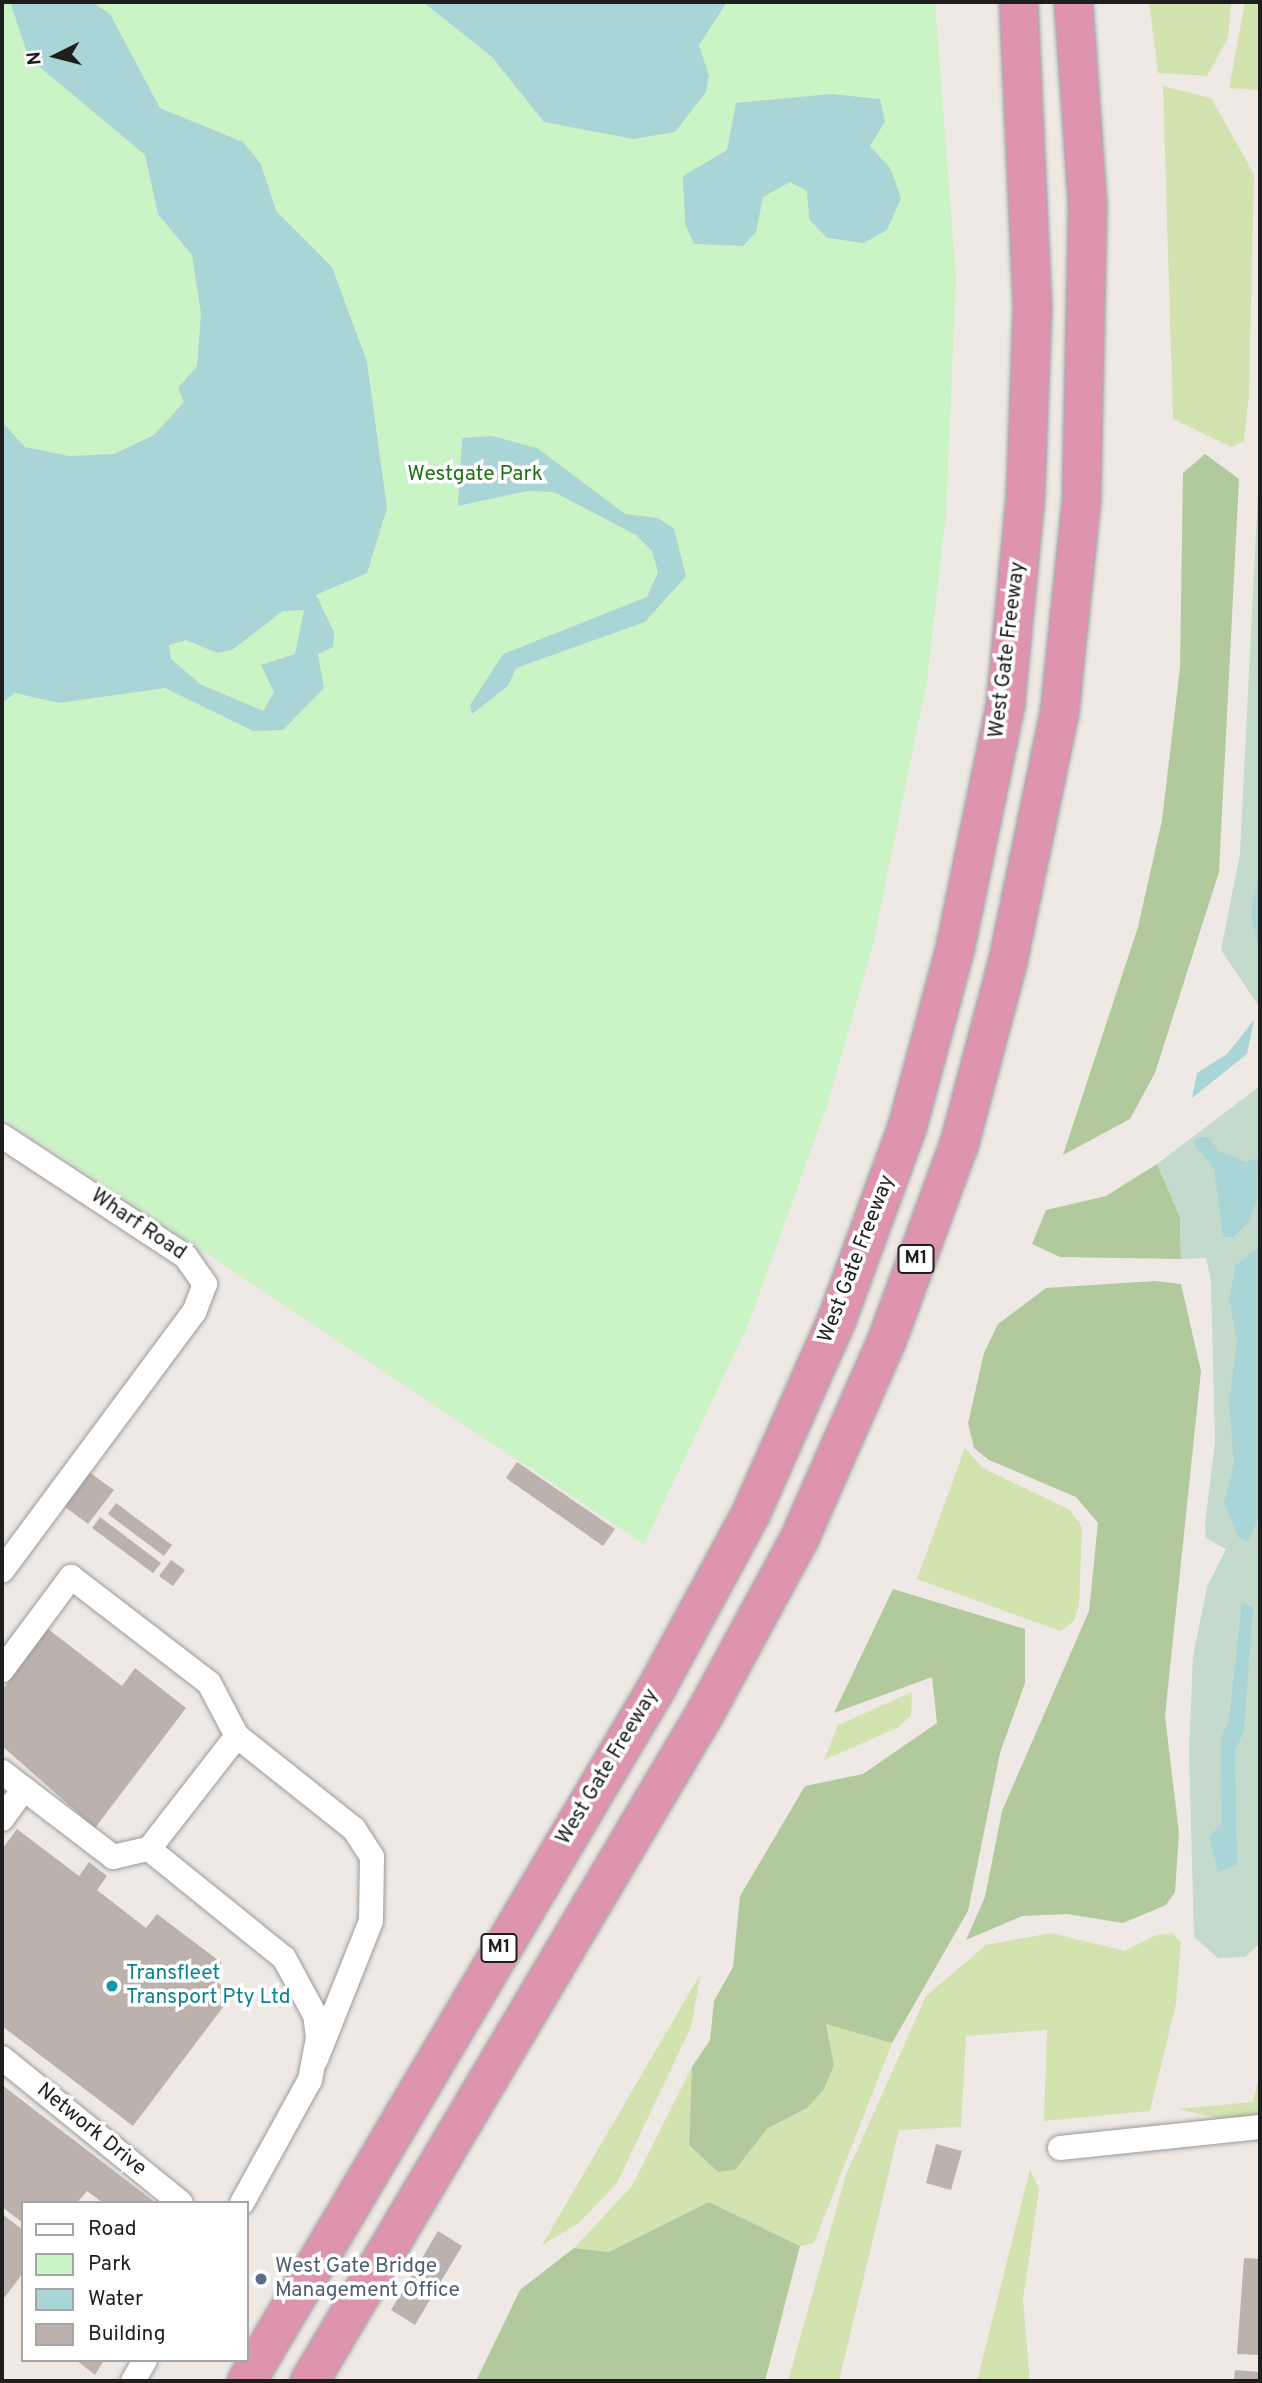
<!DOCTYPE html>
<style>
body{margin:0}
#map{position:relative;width:1262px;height:2383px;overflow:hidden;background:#eee9e5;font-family:Overpass,sans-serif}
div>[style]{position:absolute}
.grass>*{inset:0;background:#d2e3b0}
.forest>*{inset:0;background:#b2c99e}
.wetland>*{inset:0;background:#c3dacc}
.park>*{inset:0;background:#caf4c6}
.water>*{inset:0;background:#aad5d7}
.building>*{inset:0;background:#bbb2ae}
.roads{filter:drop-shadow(0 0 2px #9b9b9b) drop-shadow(0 0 2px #9b9b9b)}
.minor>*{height:24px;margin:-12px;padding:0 12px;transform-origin:12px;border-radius:12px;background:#fff}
.highway>*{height:37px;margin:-18.5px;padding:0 18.5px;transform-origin:18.5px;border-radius:18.5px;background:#de94af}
.dots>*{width:19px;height:19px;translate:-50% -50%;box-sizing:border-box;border:4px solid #fff;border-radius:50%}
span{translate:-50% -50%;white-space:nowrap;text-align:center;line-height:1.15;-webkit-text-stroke:7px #fff;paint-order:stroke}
.shield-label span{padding:2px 5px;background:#fff;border:2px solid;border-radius:5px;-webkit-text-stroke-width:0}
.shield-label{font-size:19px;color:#1e1e1e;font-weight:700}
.park-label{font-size:21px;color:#1f7216}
.street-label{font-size:21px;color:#1e1e1e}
.culture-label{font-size:21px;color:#0d838f}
.left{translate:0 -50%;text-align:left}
.service-label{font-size:21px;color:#4e5e75}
.frame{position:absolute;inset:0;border:4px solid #1e1e1e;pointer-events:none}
.legend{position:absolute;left:21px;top:2201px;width:228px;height:161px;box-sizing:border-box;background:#fff;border:2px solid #a5a5a5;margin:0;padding:9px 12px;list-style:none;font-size:21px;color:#1e1e1e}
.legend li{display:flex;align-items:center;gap:14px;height:35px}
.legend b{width:35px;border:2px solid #a5a5a5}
.north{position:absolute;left:21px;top:21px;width:70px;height:70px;-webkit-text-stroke:5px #fff;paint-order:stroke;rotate:264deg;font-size:19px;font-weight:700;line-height:28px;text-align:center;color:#1e1e1e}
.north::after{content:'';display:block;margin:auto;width:24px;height:32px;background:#1e1e1e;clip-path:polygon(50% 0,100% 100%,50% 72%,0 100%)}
</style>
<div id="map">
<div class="grass">
<div style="clip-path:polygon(1149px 2px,1231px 2px,1228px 38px,1207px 76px,1158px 73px)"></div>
<div style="clip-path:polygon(1245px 2px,1260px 2px,1260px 90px,1229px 88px)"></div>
<div style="clip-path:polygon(1163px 86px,1211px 98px,1254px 174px,1249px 395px,1244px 441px,1231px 447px,1173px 419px)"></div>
<div style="clip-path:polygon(965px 1448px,983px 1468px,1070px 1510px,1082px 1527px,1079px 1605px,1074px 1621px,1060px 1631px,917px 1579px)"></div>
<div style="clip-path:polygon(912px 1692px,911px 1716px,897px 1728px,824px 1760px,838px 1725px)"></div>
<div style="clip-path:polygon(1051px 1933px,1125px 1951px,1156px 1935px,1172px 1933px,1181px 1942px,1176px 2004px,1150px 2111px,1044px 2121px,1047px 2030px,966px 2036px,961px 2127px,899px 2130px,839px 2381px,788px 2381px,846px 2175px,926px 1996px,986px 1945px)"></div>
<div style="clip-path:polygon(701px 1973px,691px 2027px,617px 2183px,579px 2223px,542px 2245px)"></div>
<div style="clip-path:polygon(833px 2021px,892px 2043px,814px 2243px,800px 2246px,709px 2202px,609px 2252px,574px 2248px,632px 2186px,692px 2067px,689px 2145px,718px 2172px,735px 2170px,768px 2128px,807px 2108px,834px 2065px,826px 2024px)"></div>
<div style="clip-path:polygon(1260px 2072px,1260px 2116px,1237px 2122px,1177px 2109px,1253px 2102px)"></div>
<div style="clip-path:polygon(1030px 2169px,1039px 2189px,1023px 2300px,1030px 2381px,977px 2381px)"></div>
</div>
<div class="forest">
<div style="clip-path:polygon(1205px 454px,1239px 479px,1219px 872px,1155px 1073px,1130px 1119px,1063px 1155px,1138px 927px,1162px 820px,1180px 668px,1183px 473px)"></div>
<div style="clip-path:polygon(1157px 1164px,1180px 1217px,1181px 1259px,1060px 1257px,1032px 1244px,1046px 1210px,1106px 1196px)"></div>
<div style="clip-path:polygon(1155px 1281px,1181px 1284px,1201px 1371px,1165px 1716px,1179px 1833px,1175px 1892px,1166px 1905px,1123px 1923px,1067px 1914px,1022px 1916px,966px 1940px,985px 1897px,1002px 1811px,1089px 1611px,1098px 1523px,1076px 1497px,989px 1460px,974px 1448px,968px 1423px,984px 1353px,998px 1324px,1046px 1288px)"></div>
<div style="clip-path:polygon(893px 1589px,1025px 1629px,1025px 1683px,1000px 1753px,968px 1911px,892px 2043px,826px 2024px,834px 2065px,824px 2089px,807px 2108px,768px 2128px,735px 2170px,718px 2172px,689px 2145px,692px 2067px,710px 2040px,714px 2001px,733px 1967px,740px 1896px,805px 1786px,863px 1774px,937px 1723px,932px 1677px,834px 1713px)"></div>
<div style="clip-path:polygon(709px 2202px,800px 2246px,765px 2381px,476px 2381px,520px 2290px,574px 2248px,609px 2252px)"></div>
</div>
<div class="wetland">
<div style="clip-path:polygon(1260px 451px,1260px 1008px,1221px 950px,1240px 854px)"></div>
<div style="clip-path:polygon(1260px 1086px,1260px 1943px,1245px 1957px,1218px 1958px,1194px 1937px,1189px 1751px,1193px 1656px,1207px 1587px,1226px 1549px,1206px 1538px,1205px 1524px,1215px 1441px,1211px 1281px,1206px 1258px,1181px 1259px,1180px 1217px,1157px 1164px)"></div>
</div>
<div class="park">
<div style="clip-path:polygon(2px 2px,935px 2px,956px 278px,946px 514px,927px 681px,873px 945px,828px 1103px,748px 1325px,644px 1544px,2px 1117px)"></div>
</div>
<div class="water">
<div style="clip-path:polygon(evenodd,10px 2px,92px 2px,110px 14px,160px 108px,243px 142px,261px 164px,276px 211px,332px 267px,367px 362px,387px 508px,367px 573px,316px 595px,334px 632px,333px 647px,318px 654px,324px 688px,283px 730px,253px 731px,165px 688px,59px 703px,15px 693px,2px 703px,2px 422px,25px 447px,69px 456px,114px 454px,154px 435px,184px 402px,178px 388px,197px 366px,201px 314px,192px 255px,158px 214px,145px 155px,29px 58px,10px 2px,304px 610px,295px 654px,261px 665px,274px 692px,263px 711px,200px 684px,171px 659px,169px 645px,186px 640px,217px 653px,232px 650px,283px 611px,304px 610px)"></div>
<div style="clip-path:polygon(423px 2px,727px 2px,699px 45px,709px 76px,706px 92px,675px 132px,633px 139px,544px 122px,492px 57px)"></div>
<div style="clip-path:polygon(831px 94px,880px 99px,885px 122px,870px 146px,890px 168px,901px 198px,887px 230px,864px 243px,827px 238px,809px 219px,807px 191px,790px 182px,763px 197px,756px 232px,743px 246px,694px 244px,685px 224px,683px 176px,727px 150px,736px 103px)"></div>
<div style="clip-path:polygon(492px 436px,537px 448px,625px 514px,658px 518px,674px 529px,686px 576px,645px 622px,516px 668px,508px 686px,472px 714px,470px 705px,503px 654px,647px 597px,658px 572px,652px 551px,636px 535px,554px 492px,527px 491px,458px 506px,462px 438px)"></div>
<div style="clip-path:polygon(1260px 868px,1260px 954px,1251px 914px)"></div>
<div style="clip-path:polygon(1254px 1020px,1247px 1054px,1192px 1098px,1197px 1073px,1227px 1054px)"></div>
<div style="clip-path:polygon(1199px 1137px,1208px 1137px,1219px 1151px,1246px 1162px,1258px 1158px,1257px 1199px,1249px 1222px,1233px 1237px,1223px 1237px,1214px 1169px,1193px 1143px)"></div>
<div style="clip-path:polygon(1260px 1246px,1260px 1513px,1249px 1541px,1239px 1538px,1224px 1503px,1234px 1464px,1229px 1401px,1237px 1342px,1229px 1299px,1236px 1265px)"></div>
<div style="clip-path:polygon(1242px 1602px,1253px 1608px,1244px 1731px,1235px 1751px,1237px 1865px,1218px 1872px,1209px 1837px,1222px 1823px,1221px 1739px,1229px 1720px)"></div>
</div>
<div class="building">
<div style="clip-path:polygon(517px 1462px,615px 1529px,603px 1546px,506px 1478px)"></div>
<div style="clip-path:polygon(86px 1470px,114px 1490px,88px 1524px,60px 1503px)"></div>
<div style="clip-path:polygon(116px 1503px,172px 1545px,164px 1556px,108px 1514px)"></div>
<div style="clip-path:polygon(100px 1517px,161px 1563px,153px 1573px,92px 1528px)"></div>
<div style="clip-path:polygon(171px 1560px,185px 1570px,173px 1586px,159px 1576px)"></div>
<div style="clip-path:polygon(48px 1629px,122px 1686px,135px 1668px,186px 1708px,95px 1828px,2px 1746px,2px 1690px)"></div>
<div style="clip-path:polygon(17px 1829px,79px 1876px,89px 1862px,107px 1876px,97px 1890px,146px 1928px,157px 1914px,222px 1963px,211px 1977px,233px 1994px,133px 2126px,2px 2026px,2px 1849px)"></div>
<div style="clip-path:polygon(2px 2085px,109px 2167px,156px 2203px,103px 2203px,87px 2191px,77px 2203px,23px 2203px,23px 2223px,2px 2207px)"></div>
<div style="clip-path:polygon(936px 2144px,962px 2151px,951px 2190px,926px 2183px)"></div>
<div style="clip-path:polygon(2px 2214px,23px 2230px,23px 2273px,2px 2301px)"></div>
<div style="clip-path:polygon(438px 2231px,462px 2246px,415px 2325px,391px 2310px)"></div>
<div style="clip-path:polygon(1244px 2258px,1260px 2259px,1260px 2355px,1237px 2354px)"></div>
<div style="clip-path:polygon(76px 2360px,104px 2360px,95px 2375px)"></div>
<div style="clip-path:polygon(1235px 2370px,1260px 2372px,1260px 2381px,1234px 2381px)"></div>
</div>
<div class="roads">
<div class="minor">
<div style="left:2px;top:1136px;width:220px;rotate:33.3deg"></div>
<div style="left:186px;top:1257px;width:33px;rotate:55deg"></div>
<div style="left:205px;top:1284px;width:30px;rotate:111deg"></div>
<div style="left:194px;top:1312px;width:322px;rotate:126.6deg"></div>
<div style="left:2px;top:1670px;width:116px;rotate:-53.4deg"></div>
<div style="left:71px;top:1577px;width:174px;rotate:37.5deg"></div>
<div style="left:209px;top:1683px;width:60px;rotate:62.2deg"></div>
<div style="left:2px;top:1772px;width:140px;rotate:37.4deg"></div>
<div style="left:113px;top:1857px;width:37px;rotate:-13deg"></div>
<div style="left:2px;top:1819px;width:37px;rotate:-54deg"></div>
<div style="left:2px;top:2058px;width:230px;rotate:39deg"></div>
<div style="left:1060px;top:2148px;width:201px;rotate:-6deg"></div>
<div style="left:242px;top:2203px;width:141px;rotate:-61.1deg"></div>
<div style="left:310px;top:2080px;width:43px;rotate:-79.2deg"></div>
<div style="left:318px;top:2038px;width:23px;rotate:-97deg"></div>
<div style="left:315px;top:2015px;width:65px;rotate:-118.5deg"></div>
<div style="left:284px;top:1958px;width:174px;rotate:-141.1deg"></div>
<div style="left:149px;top:1849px;width:143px;rotate:-52.1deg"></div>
<div style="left:237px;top:1736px;width:149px;rotate:38.5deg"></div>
<div style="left:354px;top:1829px;width:33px;rotate:57deg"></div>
<div style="left:372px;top:1857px;width:64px;rotate:90.9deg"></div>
<div style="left:371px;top:1921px;width:149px;rotate:111.7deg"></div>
<div style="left:133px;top:2381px;width:24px;rotate:-60deg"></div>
</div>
<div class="highway">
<div style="left:246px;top:2381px;width:810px;rotate:-59.41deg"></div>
<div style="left:658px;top:1684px;width:193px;rotate:-61.6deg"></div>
<div style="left:750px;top:1514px;width:212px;rotate:-66.1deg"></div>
<div style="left:836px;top:1320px;width:207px;rotate:-69.9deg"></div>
<div style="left:907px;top:1126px;width:181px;rotate:-75deg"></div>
<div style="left:954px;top:951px;width:252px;rotate:-78.3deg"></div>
<div style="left:1005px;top:704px;width:209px;rotate:-84.5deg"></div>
<div style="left:1025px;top:496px;width:189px;rotate:-87.9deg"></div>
<div style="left:1032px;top:307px;width:305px;rotate:-92.6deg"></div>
<div style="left:309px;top:2381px;width:777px;rotate:-59.38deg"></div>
<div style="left:705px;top:1712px;width:198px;rotate:-61.6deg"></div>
<div style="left:799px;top:1538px;width:215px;rotate:-66.2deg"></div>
<div style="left:886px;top:1341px;width:211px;rotate:-69.8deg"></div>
<div style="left:959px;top:1143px;width:186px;rotate:-75.1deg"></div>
<div style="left:1007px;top:963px;width:255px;rotate:-78.3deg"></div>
<div style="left:1059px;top:713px;width:214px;rotate:-84.1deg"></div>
<div style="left:1081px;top:500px;width:298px;rotate:-88.8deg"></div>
<div style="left:1087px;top:202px;width:200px;rotate:-94deg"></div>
</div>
</div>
<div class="dots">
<div style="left:112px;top:1986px;background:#0f9aa8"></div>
<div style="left:261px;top:2279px;background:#5c6f8a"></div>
</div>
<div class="shield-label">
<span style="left:916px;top:1259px">M1</span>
<span style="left:499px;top:1948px">M1</span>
</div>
<div class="park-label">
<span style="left:475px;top:475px">Westgate Park</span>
</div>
<div class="street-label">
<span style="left:1008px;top:650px;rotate:-83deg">West Gate Freeway</span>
<span style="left:138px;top:1225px;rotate:34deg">Wharf Road</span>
<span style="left:857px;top:1259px;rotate:-69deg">West Gate Freeway</span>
<span style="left:608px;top:1767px;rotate:-59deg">West Gate Freeway</span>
<span style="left:91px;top:2130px;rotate:39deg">Network Drive</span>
</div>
<div class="culture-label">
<span class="left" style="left:126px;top:1986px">Transfleet<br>Transport Pty Ltd</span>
</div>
<div class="service-label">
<span class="left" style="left:275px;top:2279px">West Gate Bridge<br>Management Office</span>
</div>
<div class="frame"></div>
<ul class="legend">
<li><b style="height:9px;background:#fff"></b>Road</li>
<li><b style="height:19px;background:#caf4c6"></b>Park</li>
<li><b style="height:19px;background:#aad5d7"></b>Water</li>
<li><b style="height:19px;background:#bbb2ae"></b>Building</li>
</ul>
<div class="north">N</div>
</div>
